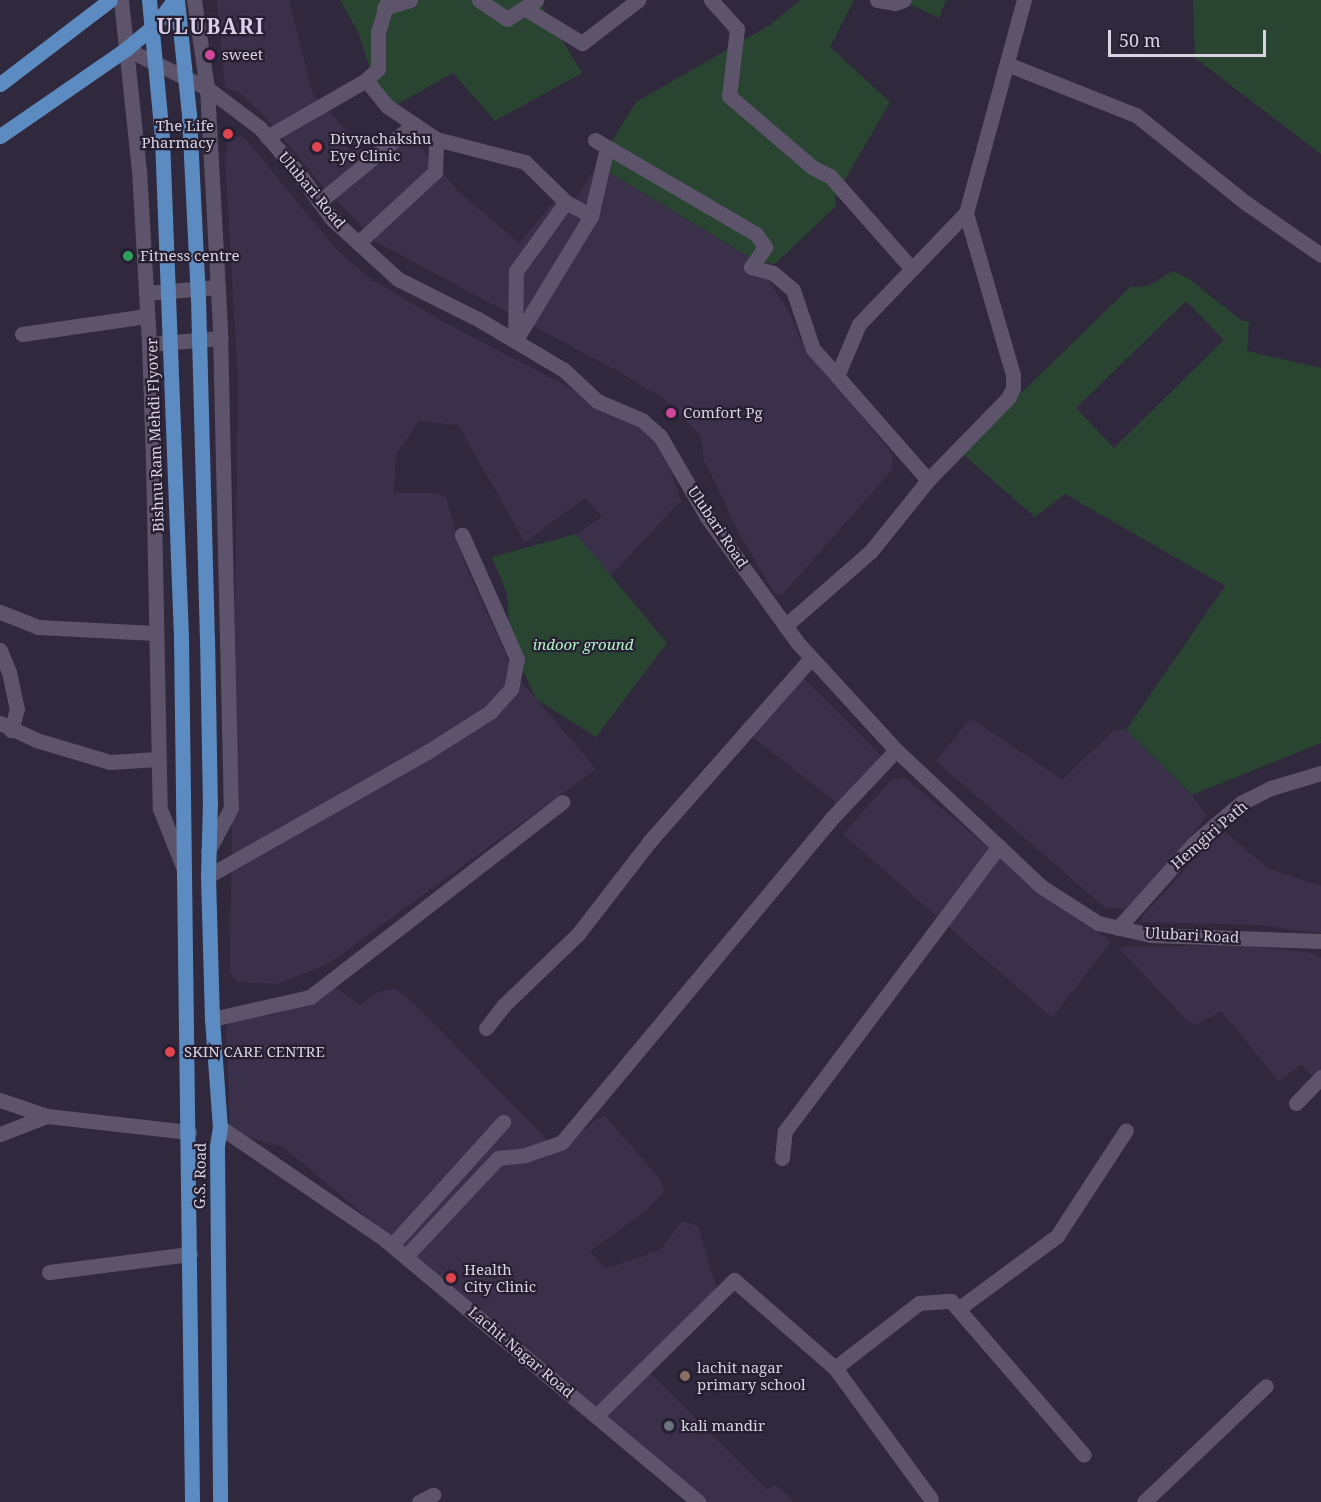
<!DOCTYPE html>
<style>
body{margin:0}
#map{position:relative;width:1321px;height:1502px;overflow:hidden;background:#30283c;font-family:"Noto Serif",serif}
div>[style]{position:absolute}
.built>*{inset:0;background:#3b304a}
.green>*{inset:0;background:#294532}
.minor>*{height:15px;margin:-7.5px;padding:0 7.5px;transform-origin:7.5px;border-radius:7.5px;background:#5d546b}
.major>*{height:15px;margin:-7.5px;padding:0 7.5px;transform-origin:7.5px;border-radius:7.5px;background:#5b8bc0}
.dots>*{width:16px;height:16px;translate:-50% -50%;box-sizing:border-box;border:3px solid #261e31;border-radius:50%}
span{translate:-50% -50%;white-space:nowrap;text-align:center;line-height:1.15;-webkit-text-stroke:4.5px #261e31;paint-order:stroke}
.poi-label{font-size:15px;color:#d8d3e1}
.left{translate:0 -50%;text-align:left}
.right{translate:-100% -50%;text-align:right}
.street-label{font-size:15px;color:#d8d3e1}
.park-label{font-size:15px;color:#b1f4c6;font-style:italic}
.district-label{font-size:21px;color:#d9cfea;font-weight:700;letter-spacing:1.5px}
.scale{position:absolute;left:1108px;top:30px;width:158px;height:27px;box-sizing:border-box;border:3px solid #d8d3e1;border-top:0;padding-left:8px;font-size:18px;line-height:21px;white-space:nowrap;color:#d8d3e1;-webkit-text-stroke:4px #261e31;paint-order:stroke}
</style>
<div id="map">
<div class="built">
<div style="clip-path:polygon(217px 0,289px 0,313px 94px,366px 152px,404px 129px,460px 193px,519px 243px,559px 196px,576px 199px,597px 165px,756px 261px,791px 315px,800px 339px,892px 454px,893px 469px,782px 595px,774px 593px,740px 535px,704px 460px,700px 435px,664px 399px,614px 369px,376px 242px,319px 182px,266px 118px,240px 93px,225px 87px)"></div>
<div style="clip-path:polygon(230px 135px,244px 137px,336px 249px,372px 280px,444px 322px,657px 433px,681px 500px,611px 576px,580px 549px,576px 534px,602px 517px,585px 498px,525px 542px,458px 425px,419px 421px,396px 454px,394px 493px,435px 493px,446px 497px,465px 565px,515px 674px,596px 769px,328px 964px,277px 984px,237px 982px,230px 972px,238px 382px,225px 157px)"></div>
<div style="clip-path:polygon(796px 671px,880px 754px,881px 760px,834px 806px,834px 801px,740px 727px)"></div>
<div style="clip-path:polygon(971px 718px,1062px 780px,1115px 729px,1126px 730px,1192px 795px,1207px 816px,1137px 901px,1126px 909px,1104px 907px,936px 761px)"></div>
<div style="clip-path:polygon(904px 777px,1065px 911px,1105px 937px,1110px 943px,1052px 1018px,843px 834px,892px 779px)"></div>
<div style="clip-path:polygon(1221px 829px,1268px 868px,1321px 886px,1321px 933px,1257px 925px,1143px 922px,1141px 918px)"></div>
<div style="clip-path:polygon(1128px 946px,1247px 946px,1314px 953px,1321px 958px,1321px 1087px,1301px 1064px,1279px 1081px,1221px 1011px,1199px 1024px,1189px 1023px,1119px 948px)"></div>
<div style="clip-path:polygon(339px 979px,337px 988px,359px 1005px,378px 992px,397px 989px,418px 1007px,550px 1143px,563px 1149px,595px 1120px,605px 1116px,660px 1179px,664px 1192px,646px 1211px,590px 1251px,606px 1269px,660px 1250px,682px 1221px,698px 1226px,717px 1290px,647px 1370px,766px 1489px,776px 1485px,794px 1502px,707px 1502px,283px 1147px,244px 1136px,230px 1128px,226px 1025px,234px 1017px,272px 1015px,312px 1001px)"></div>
</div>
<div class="green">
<div style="clip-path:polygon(340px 0,538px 0,582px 73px,495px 121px,453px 73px,384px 112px,358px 32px)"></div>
<div style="clip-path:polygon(800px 0,854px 0,830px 47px,890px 102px,835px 197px,836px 206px,775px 264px,756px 261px,597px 165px,636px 102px,770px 25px)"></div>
<div style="clip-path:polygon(901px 0,946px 0,939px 18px)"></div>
<div style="clip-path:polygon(1193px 0,1321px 0,1321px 154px,1195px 58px)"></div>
<div style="clip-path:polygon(evenodd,1173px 271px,1188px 278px,1241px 320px,1249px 322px,1247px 351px,1321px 368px,1321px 743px,1192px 795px,1126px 730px,1225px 586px,1065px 494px,1035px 517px,958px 450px,1019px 395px,1130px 287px,1148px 286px,1173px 271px,1186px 301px,1224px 340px,1114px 448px,1076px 408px,1186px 301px)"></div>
<div style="clip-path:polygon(576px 534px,667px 643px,596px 737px,536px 699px,510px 642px,507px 594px,492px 557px)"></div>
</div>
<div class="minor">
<div style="left:121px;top:0;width:171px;rotate:84deg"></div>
<div style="left:139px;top:170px;width:174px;rotate:86.7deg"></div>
<div style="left:149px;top:344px;width:114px;rotate:88deg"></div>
<div style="left:153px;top:458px;width:351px;rotate:88.9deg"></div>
<div style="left:160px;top:809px;width:65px;rotate:68.2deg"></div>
<div style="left:194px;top:0;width:89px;rotate:81.6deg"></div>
<div style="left:207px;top:88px;width:243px;rotate:86.9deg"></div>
<div style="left:220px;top:331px;width:477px;rotate:88.7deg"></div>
<div style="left:231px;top:808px;width:49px;rotate:118.1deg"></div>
<div style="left:479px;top:0;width:34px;rotate:34deg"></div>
<div style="left:507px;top:19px;width:35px;rotate:-33deg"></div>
<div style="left:711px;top:0;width:39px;rotate:48deg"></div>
<div style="left:737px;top:29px;width:67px;rotate:96.8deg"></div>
<div style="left:729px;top:96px;width:109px;rotate:40.5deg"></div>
<div style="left:812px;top:167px;width:20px;rotate:27deg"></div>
<div style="left:830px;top:176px;width:124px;rotate:48.6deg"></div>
<div style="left:877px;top:0;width:18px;rotate:9deg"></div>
<div style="left:895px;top:3px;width:9px;rotate:-18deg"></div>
<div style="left:384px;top:8px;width:27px;rotate:-17deg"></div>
<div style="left:524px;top:8px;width:68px;rotate:31.1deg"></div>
<div style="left:582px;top:43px;width:71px;rotate:-37.5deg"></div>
<div style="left:126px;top:49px;width:90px;rotate:25.7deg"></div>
<div style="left:207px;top:88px;width:66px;rotate:37deg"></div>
<div style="left:260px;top:128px;width:62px;rotate:49.6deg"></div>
<div style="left:300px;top:175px;width:54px;rotate:54deg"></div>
<div style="left:332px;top:219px;width:89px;rotate:42.3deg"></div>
<div style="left:398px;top:279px;width:89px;rotate:26.6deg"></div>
<div style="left:478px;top:319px;width:100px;rotate:30.7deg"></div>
<div style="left:564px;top:370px;width:45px;rotate:43.2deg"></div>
<div style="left:597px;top:401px;width:49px;rotate:22.9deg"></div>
<div style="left:642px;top:420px;width:24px;rotate:42deg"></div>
<div style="left:660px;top:436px;width:94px;rotate:59.9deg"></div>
<div style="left:707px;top:517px;width:154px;rotate:54.2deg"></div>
<div style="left:797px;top:642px;width:147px;rotate:47.5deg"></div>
<div style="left:896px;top:750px;width:200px;rotate:43.2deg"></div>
<div style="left:1042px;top:887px;width:67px;rotate:32.7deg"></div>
<div style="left:1098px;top:923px;width:54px;rotate:12.8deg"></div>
<div style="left:1151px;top:935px;width:170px;rotate:2deg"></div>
<div style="left:1007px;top:64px;width:139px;rotate:21.6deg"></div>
<div style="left:1136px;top:115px;width:141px;rotate:38.7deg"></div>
<div style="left:1246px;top:203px;width:91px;rotate:34.7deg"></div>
<div style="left:366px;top:80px;width:33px;rotate:51deg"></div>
<div style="left:387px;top:106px;width:59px;rotate:34deg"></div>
<div style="left:436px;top:139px;width:92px;rotate:14.5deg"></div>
<div style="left:525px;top:162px;width:57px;rotate:44.3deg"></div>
<div style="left:267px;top:137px;width:114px;rotate:-29.9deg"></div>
<div style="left:366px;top:80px;width:16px;rotate:-43deg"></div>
<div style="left:378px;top:69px;width:37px;rotate:-90deg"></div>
<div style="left:378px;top:32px;width:34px;rotate:-73deg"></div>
<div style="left:595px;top:140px;width:186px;rotate:30.3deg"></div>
<div style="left:756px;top:234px;width:16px;rotate:55deg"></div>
<div style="left:765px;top:247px;width:24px;rotate:125deg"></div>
<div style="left:751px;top:267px;width:23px;rotate:15deg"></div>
<div style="left:773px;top:273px;width:26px;rotate:40deg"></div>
<div style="left:793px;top:290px;width:62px;rotate:71.3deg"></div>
<div style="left:813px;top:349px;width:36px;rotate:48deg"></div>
<div style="left:319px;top:202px;width:123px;rotate:-39.4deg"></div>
<div style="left:358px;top:243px;width:105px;rotate:-42.7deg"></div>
<div style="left:435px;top:172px;width:33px;rotate:-88deg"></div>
<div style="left:146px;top:293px;width:72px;rotate:-4.8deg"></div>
<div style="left:22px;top:334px;width:126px;rotate:-8.2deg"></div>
<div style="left:515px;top:341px;width:70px;rotate:-89.2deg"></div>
<div style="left:516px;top:271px;width:85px;rotate:-54.1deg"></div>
<div style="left:566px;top:202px;width:29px;rotate:29deg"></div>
<div style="left:591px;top:216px;width:71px;rotate:-76.9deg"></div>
<div style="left:515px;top:341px;width:146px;rotate:-58.7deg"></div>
<div style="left:149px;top:344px;width:72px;rotate:-4.8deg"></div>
<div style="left:928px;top:480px;width:138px;rotate:-131.2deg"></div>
<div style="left:837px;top:376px;width:56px;rotate:-67.1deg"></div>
<div style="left:859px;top:324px;width:154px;rotate:-46.1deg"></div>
<div style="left:0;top:612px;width:41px;rotate:21.5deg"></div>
<div style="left:38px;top:627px;width:117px;rotate:2.9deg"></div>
<div style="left:785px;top:626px;width:114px;rotate:-41.1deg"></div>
<div style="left:871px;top:551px;width:91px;rotate:-51.2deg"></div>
<div style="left:928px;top:480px;width:115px;rotate:-45.7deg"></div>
<div style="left:1008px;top:398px;width:11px;rotate:-63deg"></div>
<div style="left:1013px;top:388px;width:13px;rotate:-90deg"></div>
<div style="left:1013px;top:375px;width:169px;rotate:-106.2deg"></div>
<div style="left:966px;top:213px;width:221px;rotate:-74.8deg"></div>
<div style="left:0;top:650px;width:24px;rotate:68deg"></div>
<div style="left:9px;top:672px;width:38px;rotate:78deg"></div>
<div style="left:17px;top:709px;width:22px;rotate:106deg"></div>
<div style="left:0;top:723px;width:40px;rotate:25deg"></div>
<div style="left:36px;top:740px;width:77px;rotate:16.6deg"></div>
<div style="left:110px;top:762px;width:48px;rotate:-3.6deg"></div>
<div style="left:208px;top:876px;width:252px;rotate:-29.5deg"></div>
<div style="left:427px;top:752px;width:75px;rotate:-32.4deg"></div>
<div style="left:490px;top:712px;width:31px;rotate:-48deg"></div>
<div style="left:511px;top:689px;width:31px;rotate:-79deg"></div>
<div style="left:517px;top:659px;width:136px;rotate:-113.9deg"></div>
<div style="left:1118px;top:928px;width:114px;rotate:-48.2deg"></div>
<div style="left:1194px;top:843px;width:62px;rotate:-40.4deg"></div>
<div style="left:1241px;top:803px;width:34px;rotate:-27deg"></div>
<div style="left:1271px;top:788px;width:52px;rotate:-16.7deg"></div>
<div style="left:212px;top:1019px;width:100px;rotate:-12.7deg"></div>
<div style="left:310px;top:997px;width:319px;rotate:-37.7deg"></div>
<div style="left:486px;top:1028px;width:29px;rotate:-52deg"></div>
<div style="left:504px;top:1005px;width:103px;rotate:-43.8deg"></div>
<div style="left:578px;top:934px;width:116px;rotate:-52.3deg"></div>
<div style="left:649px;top:842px;width:245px;rotate:-48.6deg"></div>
<div style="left:0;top:1100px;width:50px;rotate:18.8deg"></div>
<div style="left:47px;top:1116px;width:143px;rotate:6.4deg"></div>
<div style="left:1296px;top:1103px;width:36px;rotate:-46deg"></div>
<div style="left:220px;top:1127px;width:199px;rotate:34.3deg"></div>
<div style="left:384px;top:1239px;width:410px;rotate:39.9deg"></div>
<div style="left:0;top:1134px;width:50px;rotate:-21deg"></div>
<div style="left:782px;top:1158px;width:27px;rotate:-84deg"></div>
<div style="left:785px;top:1131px;width:356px;rotate:-53.1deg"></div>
<div style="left:392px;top:1245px;width:166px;rotate:-47.9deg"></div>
<div style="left:406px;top:1256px;width:134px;rotate:-46.8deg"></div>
<div style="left:498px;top:1158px;width:27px;rotate:-6deg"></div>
<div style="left:525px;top:1155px;width:39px;rotate:-19deg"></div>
<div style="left:562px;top:1142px;width:422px;rotate:-50.2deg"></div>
<div style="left:832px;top:818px;width:93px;rotate:-46.7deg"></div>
<div style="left:49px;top:1272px;width:142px;rotate:-7.3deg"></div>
<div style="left:958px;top:1309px;width:123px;rotate:-36.4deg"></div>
<div style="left:1057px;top:1236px;width:126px;rotate:-56.9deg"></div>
<div style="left:835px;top:1368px;width:162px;rotate:53.8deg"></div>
<div style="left:596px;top:1416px;width:194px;rotate:-44.6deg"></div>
<div style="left:734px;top:1280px;width:134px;rotate:41.1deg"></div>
<div style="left:835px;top:1368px;width:106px;rotate:-37.7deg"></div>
<div style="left:919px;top:1303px;width:32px;rotate:-4deg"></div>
<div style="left:951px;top:1301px;width:203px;rotate:49.2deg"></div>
<div style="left:419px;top:1502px;width:16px;rotate:-27deg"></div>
<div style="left:1144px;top:1502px;width:168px;rotate:-43.6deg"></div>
</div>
<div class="major">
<div style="left:149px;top:0;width:139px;rotate:84.6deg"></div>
<div style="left:162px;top:138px;width:500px;rotate:87.82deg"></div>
<div style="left:181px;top:638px;width:864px;rotate:89.27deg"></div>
<div style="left:177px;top:0;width:116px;rotate:84deg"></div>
<div style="left:189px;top:115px;width:183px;rotate:87.2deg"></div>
<div style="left:198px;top:298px;width:339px;rotate:88.5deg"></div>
<div style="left:207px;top:637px;width:164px;rotate:89deg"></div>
<div style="left:210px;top:801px;width:75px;rotate:91.5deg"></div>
<div style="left:208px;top:876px;width:143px;rotate:88.4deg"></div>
<div style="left:212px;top:1019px;width:108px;rotate:85.8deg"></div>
<div style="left:220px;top:1127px;width:20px;rotate:99deg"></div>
<div style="left:217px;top:1147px;width:355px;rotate:89.5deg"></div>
<div style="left:0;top:84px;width:138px;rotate:-37.4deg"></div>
<div style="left:0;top:136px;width:153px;rotate:-34.6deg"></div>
<div style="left:126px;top:49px;width:39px;rotate:-40deg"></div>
<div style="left:156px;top:24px;width:30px;rotate:-53deg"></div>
</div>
<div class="dots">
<div style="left:210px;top:55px;background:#d1479c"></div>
<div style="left:228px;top:134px;background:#e0444e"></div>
<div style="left:317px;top:147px;background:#e0444e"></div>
<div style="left:128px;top:256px;background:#2e9e5b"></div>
<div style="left:671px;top:413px;background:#d1479c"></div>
<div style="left:170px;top:1052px;background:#e0444e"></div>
<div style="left:451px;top:1278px;background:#e0444e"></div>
<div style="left:685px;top:1376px;background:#8d6e63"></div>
<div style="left:669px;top:1426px;background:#6b7280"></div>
</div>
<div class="poi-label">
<span class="left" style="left:222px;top:55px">sweet</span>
<span class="right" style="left:214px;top:134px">The Life<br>Pharmacy</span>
<span class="left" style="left:330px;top:147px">Divyachakshu<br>Eye Clinic</span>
<span class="left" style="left:140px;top:256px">Fitness centre</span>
<span class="left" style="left:683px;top:413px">Comfort Pg</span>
<span class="left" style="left:184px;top:1052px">SKIN CARE CENTRE</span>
<span class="left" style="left:464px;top:1278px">Health<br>City Clinic</span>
<span class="left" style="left:697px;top:1376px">lachit nagar<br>primary school</span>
<span class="left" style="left:681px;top:1426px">kali mandir</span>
</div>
<div class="street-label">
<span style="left:312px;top:190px;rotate:50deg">Ulubari Road</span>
<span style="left:155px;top:435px;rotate:-92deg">Bishnu Ram Mehdi Flyover</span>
<span style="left:718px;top:527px;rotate:56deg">Ulubari Road</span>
<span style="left:1209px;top:835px;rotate:-41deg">Hemgiri Path</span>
<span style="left:1192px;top:935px;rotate:3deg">Ulubari Road</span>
<span style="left:200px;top:1176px;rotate:-89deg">G.S. Road</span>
<span style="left:521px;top:1352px;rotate:40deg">Lachit Nagar Road</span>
</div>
<div class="park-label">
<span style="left:583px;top:645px">indoor ground</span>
</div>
<div class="district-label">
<span style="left:211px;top:26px">ULUBARI</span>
</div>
<div class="scale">50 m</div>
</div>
